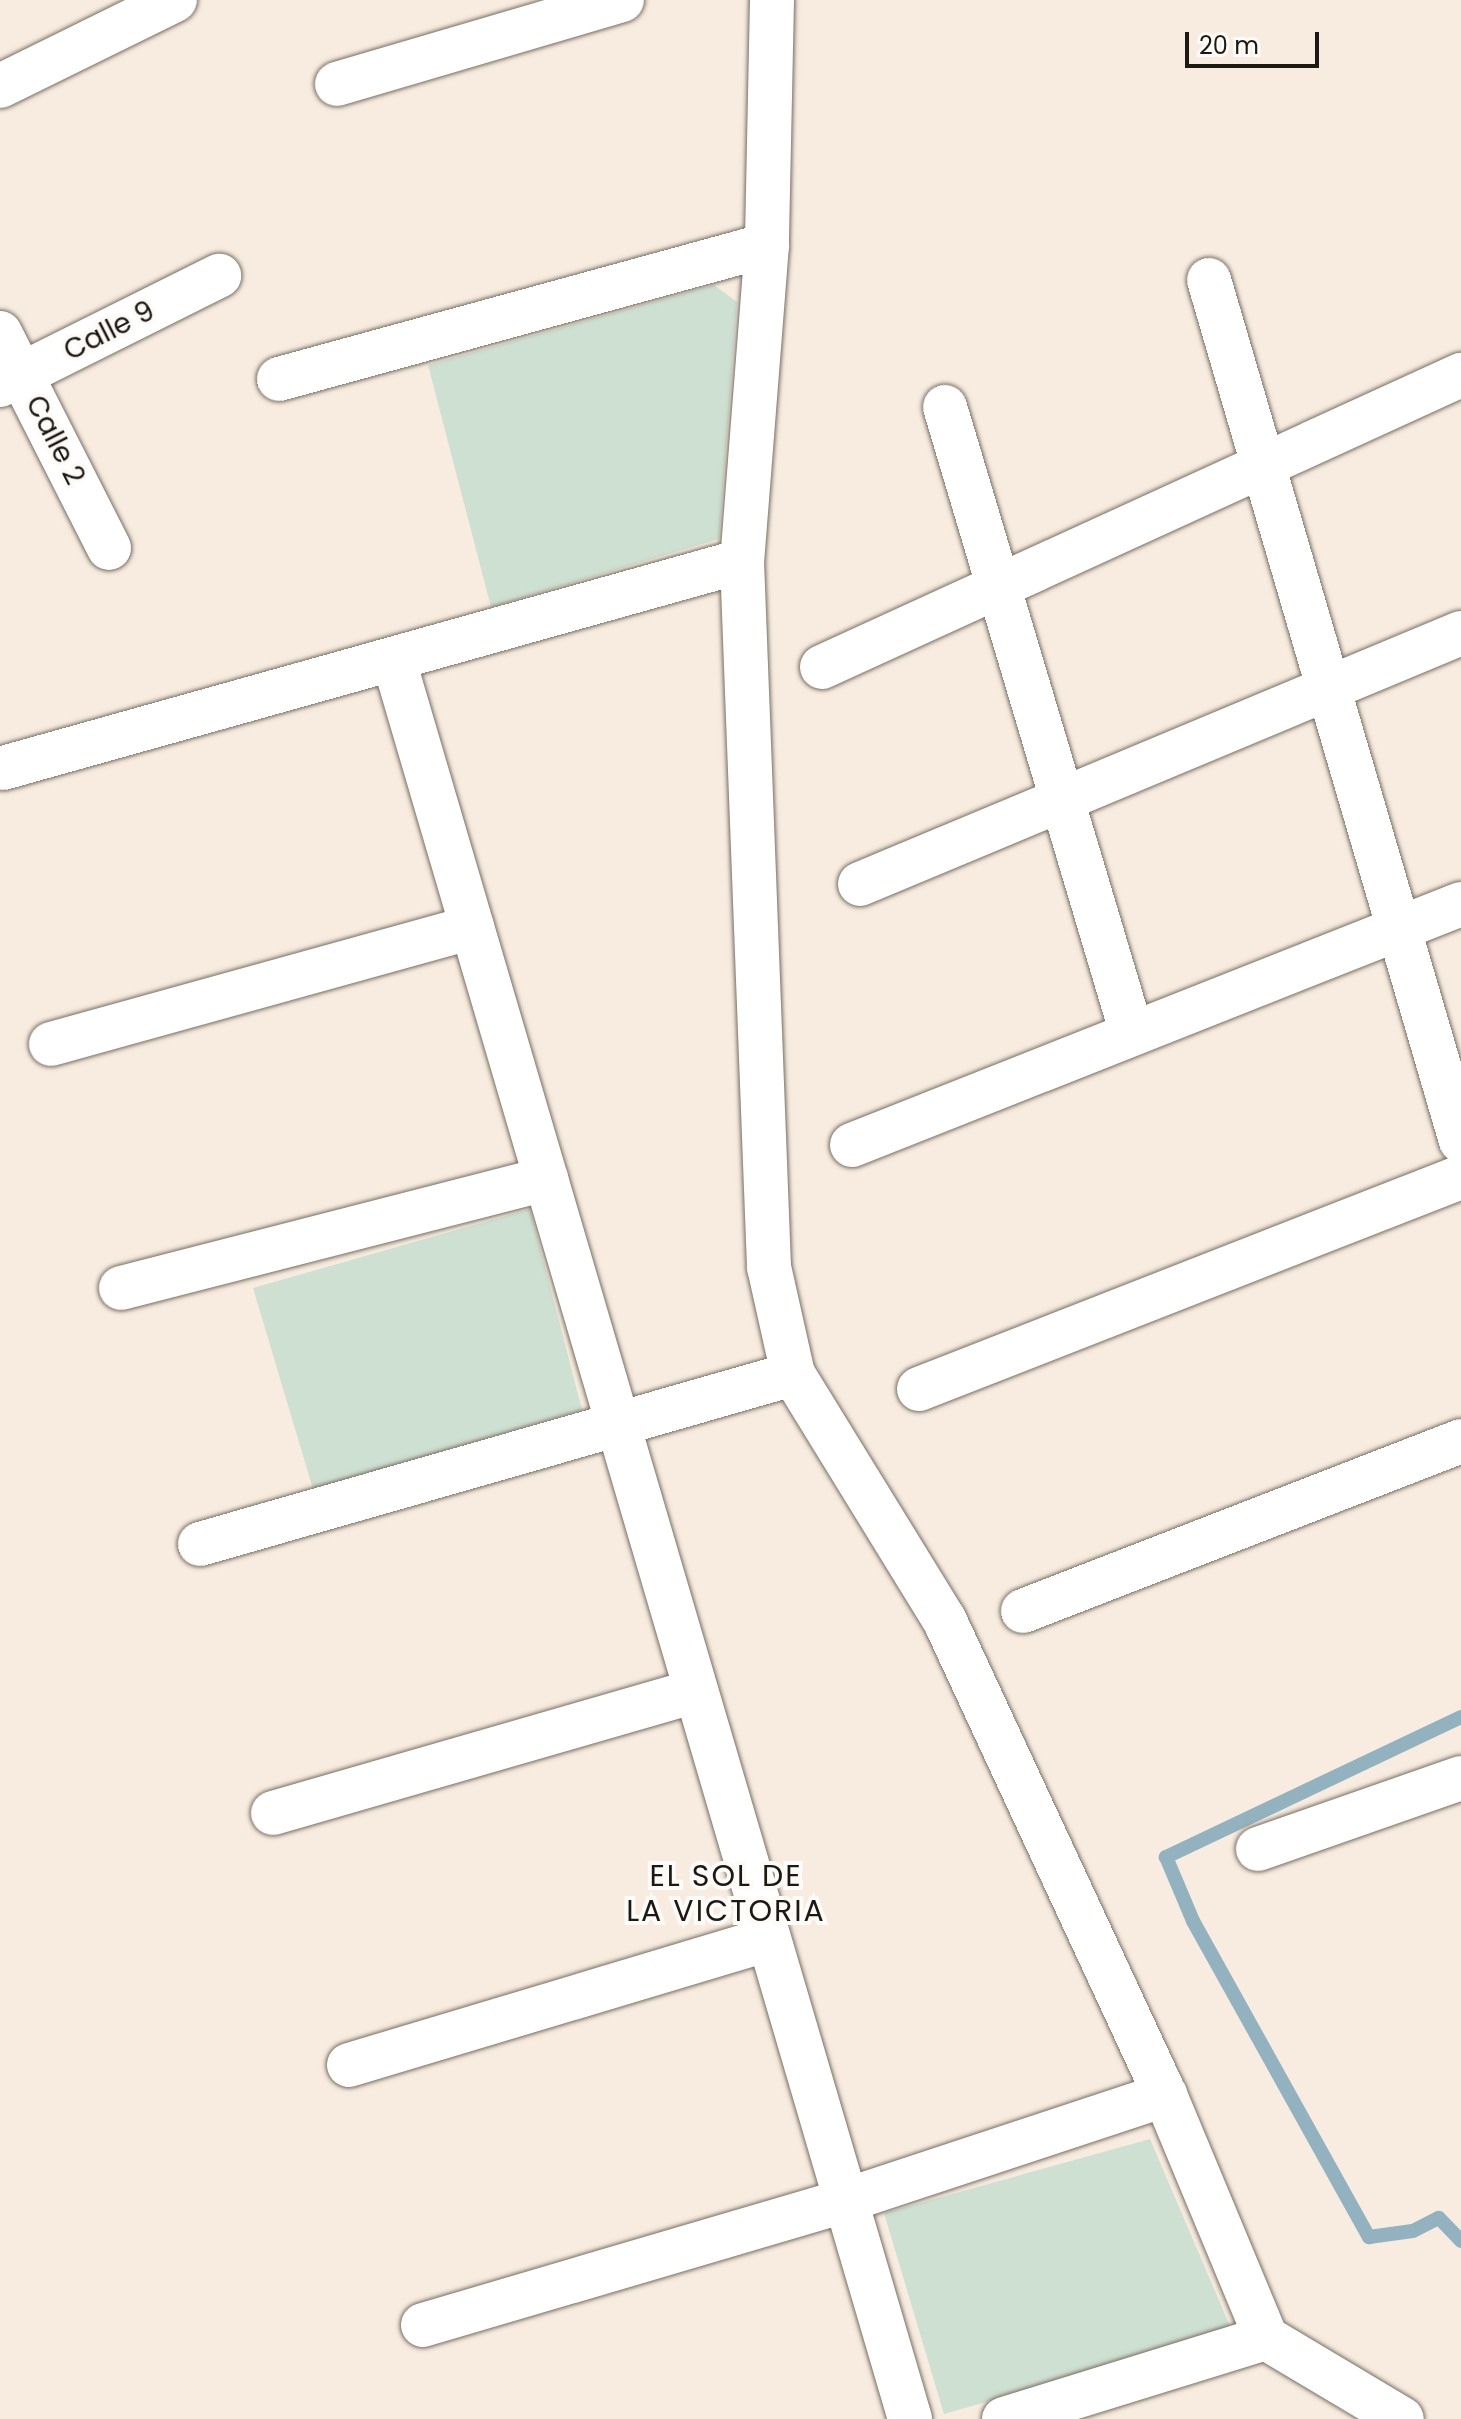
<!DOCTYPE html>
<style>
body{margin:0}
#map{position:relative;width:1461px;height:2419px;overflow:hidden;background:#f7ecdf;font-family:Poppins,sans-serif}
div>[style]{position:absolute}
.green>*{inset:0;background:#cee0d1}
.stream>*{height:14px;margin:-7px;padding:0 7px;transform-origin:7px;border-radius:7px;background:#92b2c0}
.roads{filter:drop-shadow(0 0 2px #786e62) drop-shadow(0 0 2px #786e62)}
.minor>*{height:44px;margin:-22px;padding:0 22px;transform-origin:22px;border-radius:22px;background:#fff}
span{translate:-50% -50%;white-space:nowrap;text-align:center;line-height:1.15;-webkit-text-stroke:8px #fdfbf8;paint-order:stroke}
.street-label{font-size:28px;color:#1c1814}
.neighbourhood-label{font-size:30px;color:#1c1814;letter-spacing:2px}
.scale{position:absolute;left:1185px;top:32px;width:134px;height:36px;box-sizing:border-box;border:4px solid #1c1814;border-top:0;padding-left:10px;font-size:24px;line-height:28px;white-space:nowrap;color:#1c1814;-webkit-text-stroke:6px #fdfbf8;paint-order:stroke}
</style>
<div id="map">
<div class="green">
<div style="clip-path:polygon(714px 285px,737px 302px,719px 539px,491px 607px,428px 365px)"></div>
<div style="clip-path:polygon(530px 1209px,582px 1410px,313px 1489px,253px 1288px)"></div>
<div style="clip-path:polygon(1150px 2139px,1232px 2331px,944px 2414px,884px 2213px)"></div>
</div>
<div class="stream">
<div style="left:1461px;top:1717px;width:327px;rotate:154.6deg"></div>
<div style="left:1166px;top:1857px;width:69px;rotate:67.1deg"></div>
<div style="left:1193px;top:1921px;width:362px;rotate:60.9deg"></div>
<div style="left:1369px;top:2237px;width:44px;rotate:-7.8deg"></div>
<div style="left:1413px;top:2231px;width:29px;rotate:-27deg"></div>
<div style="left:1439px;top:2218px;width:32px;rotate:46deg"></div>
</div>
<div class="roads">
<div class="minor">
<div style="left:772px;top:0;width:245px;rotate:91.2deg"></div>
<div style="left:767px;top:245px;width:317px;rotate:94.5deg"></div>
<div style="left:742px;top:561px;width:707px;rotate:87.81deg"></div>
<div style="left:769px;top:1267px;width:110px;rotate:77.4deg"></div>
<div style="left:793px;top:1374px;width:288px;rotate:58.4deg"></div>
<div style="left:944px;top:1619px;width:525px;rotate:65.1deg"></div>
<div style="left:1165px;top:2095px;width:263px;rotate:67.4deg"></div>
<div style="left:1266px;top:2338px;width:158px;rotate:30.8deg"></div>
<div style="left:337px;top:84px;width:297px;rotate:-16.4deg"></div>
<div style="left:0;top:86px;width:195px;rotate:-26.2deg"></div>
<div style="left:1209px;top:280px;width:897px;rotate:73.69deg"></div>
<div style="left:0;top:333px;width:241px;rotate:63.1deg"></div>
<div style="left:279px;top:379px;width:506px;rotate:-15.35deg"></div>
<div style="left:0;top:385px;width:245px;rotate:-26.5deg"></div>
<div style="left:945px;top:407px;width:654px;rotate:73.39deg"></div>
<div style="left:394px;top:661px;width:1832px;rotate:73.64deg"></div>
<div style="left:822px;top:667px;width:703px;rotate:-24.56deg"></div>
<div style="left:3px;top:768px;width:767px;rotate:-15.65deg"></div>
<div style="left:860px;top:884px;width:651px;rotate:-22.67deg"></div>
<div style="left:51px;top:1044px;width:437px;rotate:-15.5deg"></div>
<div style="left:852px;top:1145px;width:655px;rotate:-21.59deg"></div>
<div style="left:121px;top:1288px;width:439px;rotate:-14.4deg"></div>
<div style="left:919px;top:1389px;width:582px;rotate:-21.36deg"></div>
<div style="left:200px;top:1544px;width:617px;rotate:-16deg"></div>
<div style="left:1023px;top:1611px;width:470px;rotate:-21.2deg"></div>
<div style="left:273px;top:1813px;width:439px;rotate:-16.1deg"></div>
<div style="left:1258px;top:1849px;width:215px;rotate:-19.3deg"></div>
<div style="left:349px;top:2065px;width:438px;rotate:-16.7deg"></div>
<div style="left:423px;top:2325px;width:445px;rotate:-16.4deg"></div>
<div style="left:850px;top:2199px;width:332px;rotate:-18.3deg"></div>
<div style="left:1004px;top:2419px;width:274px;rotate:-17.2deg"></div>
</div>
</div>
<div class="street-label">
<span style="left:109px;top:331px;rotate:-27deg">Calle 9</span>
<span style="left:55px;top:440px;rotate:63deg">Calle 2</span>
</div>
<div class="neighbourhood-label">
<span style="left:726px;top:1893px">EL SOL DE<br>LA VICTORIA</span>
</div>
<div class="scale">20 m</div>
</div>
